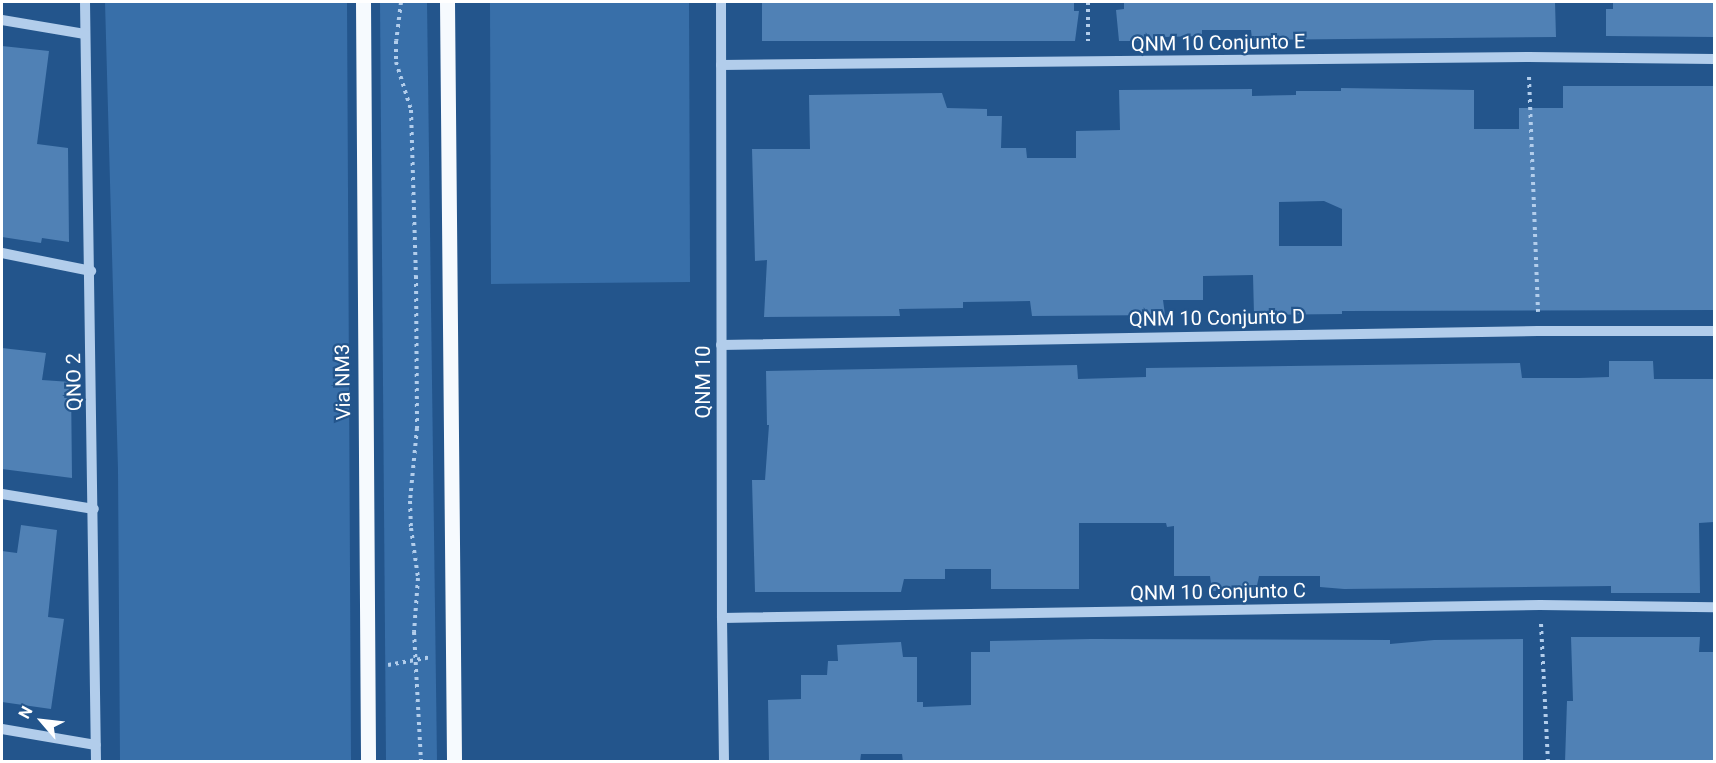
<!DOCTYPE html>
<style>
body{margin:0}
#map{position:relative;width:1716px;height:763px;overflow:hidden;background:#23558c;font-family:Roboto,sans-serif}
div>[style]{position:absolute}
.green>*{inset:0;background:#386fa9}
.building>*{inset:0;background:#5081b5}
.path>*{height:4px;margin-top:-2px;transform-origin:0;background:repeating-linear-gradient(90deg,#b2cdeb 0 3px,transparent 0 7.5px)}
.minor>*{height:10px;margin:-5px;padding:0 5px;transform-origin:5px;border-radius:5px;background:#b2cdeb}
.major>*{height:15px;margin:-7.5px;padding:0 7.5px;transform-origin:7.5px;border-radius:7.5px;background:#f6fafe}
span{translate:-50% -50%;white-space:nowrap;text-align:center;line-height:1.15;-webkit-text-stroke:4.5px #23558c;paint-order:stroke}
.street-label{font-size:20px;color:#fff}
.frame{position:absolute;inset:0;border:3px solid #fff;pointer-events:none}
.north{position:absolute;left:12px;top:691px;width:60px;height:60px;-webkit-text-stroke:4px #23558c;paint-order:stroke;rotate:298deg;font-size:16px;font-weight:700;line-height:24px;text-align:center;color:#fff}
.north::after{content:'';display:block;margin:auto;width:21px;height:27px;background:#fff;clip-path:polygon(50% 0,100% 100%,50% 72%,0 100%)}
</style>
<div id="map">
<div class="green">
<div style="clip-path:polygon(105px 2px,347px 2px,351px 761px,120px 761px,118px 470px)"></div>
<div style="clip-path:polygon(380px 2px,427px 2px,437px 761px,386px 761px)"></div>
<div style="clip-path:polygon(490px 2px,689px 2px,690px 282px,491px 284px)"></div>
</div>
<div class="building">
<div style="clip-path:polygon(762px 2px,1074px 2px,1074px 11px,1079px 11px,1075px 41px,762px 41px)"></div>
<div style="clip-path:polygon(1124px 2px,1555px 2px,1556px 37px,1252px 40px,1251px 30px,1202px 30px,1202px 36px,1164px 37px,1163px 41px,1119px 41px,1116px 10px,1124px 9px)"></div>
<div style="clip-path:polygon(1613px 2px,1714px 2px,1714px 37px,1606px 36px,1606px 9px,1613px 9px)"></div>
<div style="clip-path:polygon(2px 46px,49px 51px,37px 144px,68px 148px,69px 242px,42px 238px,41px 243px,2px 237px)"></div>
<div style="clip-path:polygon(evenodd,1563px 86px,1714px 86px,1714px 310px,1342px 311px,1342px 314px,1254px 315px,1253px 275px,1203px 276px,1203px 300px,1163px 300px,1165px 315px,1032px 316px,1030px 301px,963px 302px,963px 308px,899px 309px,900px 316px,764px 317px,767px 260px,755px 261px,752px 149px,810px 149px,809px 95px,942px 93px,947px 108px,987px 109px,987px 116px,1002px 116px,1001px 148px,1026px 148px,1027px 158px,1076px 158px,1076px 131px,1120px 130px,1119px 90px,1252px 89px,1252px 96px,1296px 95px,1296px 91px,1341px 91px,1341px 88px,1474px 90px,1474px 129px,1519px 129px,1519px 108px,1563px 108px,1563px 86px,1324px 201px,1342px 209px,1342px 246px,1279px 246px,1279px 202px,1324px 201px)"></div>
<div style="clip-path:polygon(2px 348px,46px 353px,42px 380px,71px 382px,72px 478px,2px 469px)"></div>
<div style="clip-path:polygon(1609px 361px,1653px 361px,1654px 379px,1714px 379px,1714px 522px,1699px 523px,1700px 593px,1611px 593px,1611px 586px,1344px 589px,1320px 587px,1320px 576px,1259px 576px,1256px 590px,1212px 591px,1210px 576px,1174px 576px,1174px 526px,1167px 527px,1166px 523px,1079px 523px,1079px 589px,991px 589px,991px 569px,945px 569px,945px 579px,904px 579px,901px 592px,755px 592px,752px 480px,765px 480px,769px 425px,767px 425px,766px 371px,1077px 365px,1078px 379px,1146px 377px,1146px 368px,1520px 363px,1522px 378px,1579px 378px,1609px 377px)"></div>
<div style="clip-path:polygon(21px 525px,57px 530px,48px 617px,64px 619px,51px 709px,2px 702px,2px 551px,17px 553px)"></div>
<div style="clip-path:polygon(1571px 637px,1700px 637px,1699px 652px,1714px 652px,1714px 762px,1565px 762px,1567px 701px,1573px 701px)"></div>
<div style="clip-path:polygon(1091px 639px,1390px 640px,1390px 644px,1434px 640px,1523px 639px,1523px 762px,903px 762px,902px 754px,861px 754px,860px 762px,769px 762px,768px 700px,801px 699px,801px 675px,827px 675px,828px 661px,838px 661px,837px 645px,901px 642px,903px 657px,917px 657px,917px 702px,923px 702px,923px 707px,971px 705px,971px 652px,990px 652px,990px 641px)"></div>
</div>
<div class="path">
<div style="left:401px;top:2px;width:39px;rotate:97deg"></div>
<div style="left:396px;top:41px;width:21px;rotate:90deg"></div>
<div style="left:396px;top:62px;width:50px;rotate:72.6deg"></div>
<div style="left:411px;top:110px;width:166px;rotate:88.3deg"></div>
<div style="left:416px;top:276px;width:152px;rotate:89.6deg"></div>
<div style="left:417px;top:428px;width:73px;rotate:95.5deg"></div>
<div style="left:410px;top:501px;width:27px;rotate:88deg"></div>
<div style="left:411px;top:528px;width:50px;rotate:82deg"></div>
<div style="left:418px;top:578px;width:54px;rotate:94.2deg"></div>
<div style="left:414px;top:632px;width:130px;rotate:86.9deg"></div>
<div style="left:1088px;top:2px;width:39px;rotate:90deg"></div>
<div style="left:1529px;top:77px;width:235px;rotate:87.8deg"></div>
<div style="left:1541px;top:624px;width:138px;rotate:87.1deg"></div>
<div style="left:388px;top:665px;width:44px;rotate:-10.5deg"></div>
</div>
<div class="minor">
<div style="left:85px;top:2px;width:760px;rotate:89.17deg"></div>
<div style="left:721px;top:2px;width:616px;rotate:89.91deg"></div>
<div style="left:722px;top:618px;width:144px;rotate:89.2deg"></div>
<div style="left:2px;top:20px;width:84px;rotate:9.6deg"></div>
<div style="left:721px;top:65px;width:808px;rotate:-0.57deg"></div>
<div style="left:1529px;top:57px;width:185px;rotate:0.6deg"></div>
<div style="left:2px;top:253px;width:91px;rotate:11.4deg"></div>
<div style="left:721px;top:345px;width:817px;rotate:-0.98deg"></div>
<div style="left:1538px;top:331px;width:176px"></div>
<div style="left:2px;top:494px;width:93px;rotate:9.3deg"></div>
<div style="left:722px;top:618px;width:818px;rotate:-0.91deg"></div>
<div style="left:1540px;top:605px;width:174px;rotate:0.7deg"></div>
<div style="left:2px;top:729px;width:95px;rotate:9.7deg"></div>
</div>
<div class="major">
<div style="left:363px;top:2px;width:760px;rotate:89.62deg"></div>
<div style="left:447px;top:2px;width:760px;rotate:89.47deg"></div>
</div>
<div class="street-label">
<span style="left:1218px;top:43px;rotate:-1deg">QNM 10 Conjunto E</span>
<span style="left:1217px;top:318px;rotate:-1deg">QNM 10 Conjunto D</span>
<span style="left:74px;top:382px;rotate:-91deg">QNO 2</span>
<span style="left:343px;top:382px;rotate:-91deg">Via NM3</span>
<span style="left:703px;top:382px;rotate:-90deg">QNM 10</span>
<span style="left:1218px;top:592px;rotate:-1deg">QNM 10 Conjunto C</span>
</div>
<div class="frame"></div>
<div class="north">N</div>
</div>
